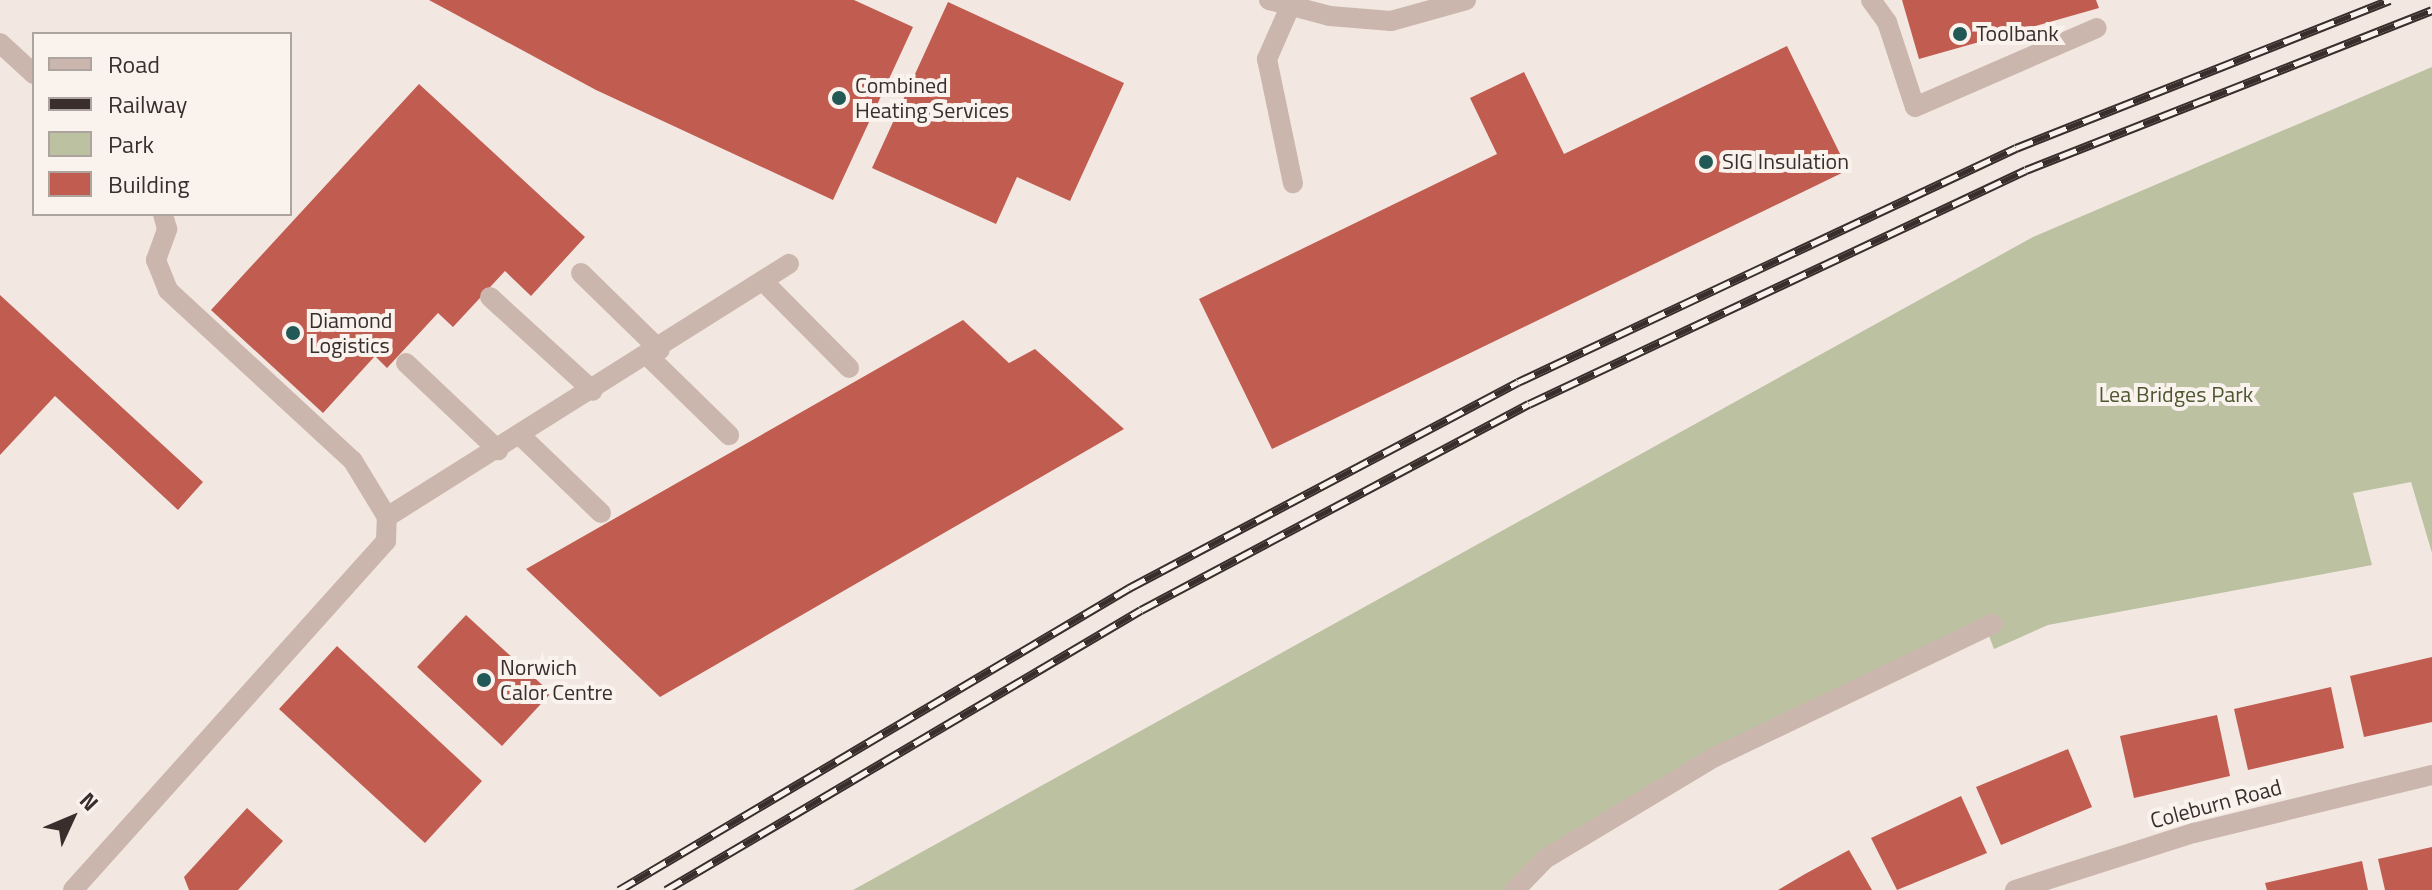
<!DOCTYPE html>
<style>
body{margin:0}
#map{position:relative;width:2432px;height:890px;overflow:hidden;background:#f2e8e1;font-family:"Titillium Web",sans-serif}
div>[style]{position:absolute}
.green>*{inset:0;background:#bbc1a1}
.building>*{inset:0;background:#c15c50}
.lane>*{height:20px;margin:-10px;padding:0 10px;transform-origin:10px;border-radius:10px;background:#cbb6ad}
.street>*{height:20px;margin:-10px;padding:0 10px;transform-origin:10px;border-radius:10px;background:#cbb6ad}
.rail>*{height:9px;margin-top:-4.5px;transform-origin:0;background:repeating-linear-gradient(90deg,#faf2ed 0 18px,#392e2b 0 36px);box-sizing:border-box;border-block:2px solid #392e2b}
.dots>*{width:22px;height:22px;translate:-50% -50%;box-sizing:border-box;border:4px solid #faf2ed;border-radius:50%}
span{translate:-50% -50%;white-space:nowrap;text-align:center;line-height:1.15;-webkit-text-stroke:8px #faf2ed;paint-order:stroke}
.poi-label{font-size:22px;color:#392e2b}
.left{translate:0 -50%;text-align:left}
.park-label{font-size:22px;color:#4d5730}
.street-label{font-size:22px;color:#392e2b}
.legend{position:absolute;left:32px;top:32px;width:260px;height:184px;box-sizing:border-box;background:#faf2ed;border:2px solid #ada49f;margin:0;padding:10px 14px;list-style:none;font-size:24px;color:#392e2b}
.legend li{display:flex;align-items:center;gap:16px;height:40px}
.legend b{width:40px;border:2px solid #ada49f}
.north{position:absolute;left:32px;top:778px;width:80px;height:80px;-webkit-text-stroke:6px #faf2ed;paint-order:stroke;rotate:46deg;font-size:22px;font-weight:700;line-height:32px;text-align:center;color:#392e2b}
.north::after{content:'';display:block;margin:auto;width:28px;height:36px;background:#392e2b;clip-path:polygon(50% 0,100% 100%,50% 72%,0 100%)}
</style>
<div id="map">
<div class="green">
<div style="clip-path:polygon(2432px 67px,2432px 553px,2411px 482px,2353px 493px,2372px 565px,2048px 625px,1994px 649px,1985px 625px,1770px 723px,1506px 890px,853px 890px,2033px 237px)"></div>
</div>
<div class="building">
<div style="clip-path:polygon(429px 0,854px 0,913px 27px,833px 200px,596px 90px)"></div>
<div style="clip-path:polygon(1902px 0,2096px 0,2099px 8px,1919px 59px)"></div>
<div style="clip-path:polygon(948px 2px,1124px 83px,1070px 201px,1017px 177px,996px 224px,872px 168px)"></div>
<div style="clip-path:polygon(1787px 46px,1848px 170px,1272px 449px,1199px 299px,1497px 154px,1470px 98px,1524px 72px,1564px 154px)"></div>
<div style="clip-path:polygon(419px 84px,585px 237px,531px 296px,505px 271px,453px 327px,438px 313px,387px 368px,375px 356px,323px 413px,211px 310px)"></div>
<div style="clip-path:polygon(0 295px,203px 482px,178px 510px,55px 396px,0 455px)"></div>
<div style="clip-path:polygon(963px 320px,1009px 363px,1035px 349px,1124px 429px,660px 697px,526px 569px)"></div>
<div style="clip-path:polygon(466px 615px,551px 693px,502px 746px,417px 667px)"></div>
<div style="clip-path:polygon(337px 646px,482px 781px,425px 843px,279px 709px)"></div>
<div style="clip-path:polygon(2432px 657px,2432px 722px,2364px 737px,2350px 676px)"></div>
<div style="clip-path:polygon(2331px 687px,2344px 748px,2248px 770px,2234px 709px)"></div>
<div style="clip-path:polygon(2217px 715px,2230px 776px,2134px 798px,2120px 736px)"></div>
<div style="clip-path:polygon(2068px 749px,2092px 807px,2001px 845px,1976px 787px)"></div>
<div style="clip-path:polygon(1961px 796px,1987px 853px,1897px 890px,1871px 838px)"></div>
<div style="clip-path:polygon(247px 808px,283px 841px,238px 890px,189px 890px,184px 877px)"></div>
<div style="clip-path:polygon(2432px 847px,2432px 890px,2385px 890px,2378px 859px)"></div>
<div style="clip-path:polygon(1849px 850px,1872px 890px,1778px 890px,1805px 874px)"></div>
<div style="clip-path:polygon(2362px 861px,2368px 890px,2267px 890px,2265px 883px)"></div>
</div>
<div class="lane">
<div style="left:1871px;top:0;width:27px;rotate:54deg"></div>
<div style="left:1887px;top:22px;width:89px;rotate:71.8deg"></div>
<div style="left:1915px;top:107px;width:198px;rotate:-23.5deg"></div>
<div style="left:1289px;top:9px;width:55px;rotate:113.7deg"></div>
<div style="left:1267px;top:59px;width:127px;rotate:78.2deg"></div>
<div style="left:581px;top:273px;width:110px;rotate:44.3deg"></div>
<div style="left:764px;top:282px;width:121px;rotate:45.3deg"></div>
<div style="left:490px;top:297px;width:139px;rotate:42.4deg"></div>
<div style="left:649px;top:357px;width:112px;rotate:44.3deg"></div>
<div style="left:406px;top:363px;width:127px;rotate:43.4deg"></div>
<div style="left:521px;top:436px;width:111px;rotate:43.9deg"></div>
<div style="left:1515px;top:890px;width:43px;rotate:-45.9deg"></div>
<div style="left:1545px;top:859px;width:198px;rotate:-31deg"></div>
<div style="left:1715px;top:757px;width:308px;rotate:-25.6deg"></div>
</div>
<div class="street">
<div style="left:1269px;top:0;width:63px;rotate:14.7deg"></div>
<div style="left:1330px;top:16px;width:61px;rotate:4.7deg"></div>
<div style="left:1391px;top:21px;width:78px;rotate:-15.6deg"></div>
<div style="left:0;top:43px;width:46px;rotate:42.4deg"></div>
<div style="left:387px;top:517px;width:475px;rotate:-32.2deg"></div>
<div style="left:73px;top:890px;width:469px;rotate:-48.1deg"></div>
<div style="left:386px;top:541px;width:24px;rotate:-88deg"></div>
<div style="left:387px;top:517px;width:66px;rotate:-121.3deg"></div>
<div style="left:353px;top:461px;width:252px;rotate:-137.3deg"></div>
<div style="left:168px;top:290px;width:32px;rotate:-112deg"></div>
<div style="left:156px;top:260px;width:33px;rotate:-70deg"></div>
<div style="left:167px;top:229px;width:16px;rotate:-105deg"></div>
<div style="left:2015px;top:890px;width:188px;rotate:-17.7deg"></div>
<div style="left:2194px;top:833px;width:245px;rotate:-13.7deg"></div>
</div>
<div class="rail">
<div style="left:619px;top:890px;width:593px;rotate:-30.63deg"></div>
<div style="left:1129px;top:588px;width:440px;rotate:-27.9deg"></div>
<div style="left:1518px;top:382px;width:550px;rotate:-25.17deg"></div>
<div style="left:2016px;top:148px;width:402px;rotate:-21.6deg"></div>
<div style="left:666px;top:890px;width:551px;rotate:-30.52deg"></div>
<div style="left:1141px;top:610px;width:439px;rotate:-28deg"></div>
<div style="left:1529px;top:404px;width:549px;rotate:-25.21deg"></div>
<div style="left:2026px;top:170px;width:436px;rotate:-21.5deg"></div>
</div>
<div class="dots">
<div style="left:1960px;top:34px;background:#225956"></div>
<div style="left:839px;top:98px;background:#225956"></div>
<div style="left:1706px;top:162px;background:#225956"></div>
<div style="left:293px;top:333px;background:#225956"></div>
<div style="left:484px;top:680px;background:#225956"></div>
</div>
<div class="poi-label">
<span class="left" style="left:1976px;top:34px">Toolbank</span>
<span class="left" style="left:855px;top:98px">Combined<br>Heating Services</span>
<span class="left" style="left:1722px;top:162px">SIG Insulation</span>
<span class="left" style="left:309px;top:333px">Diamond<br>Logistics</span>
<span class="left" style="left:500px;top:680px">Norwich<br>Calor Centre</span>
</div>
<div class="park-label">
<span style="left:2176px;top:395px">Lea Bridges Park</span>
</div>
<div class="street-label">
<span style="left:2216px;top:804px;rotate:-15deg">Coleburn Road</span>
</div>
<ul class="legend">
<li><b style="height:10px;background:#cbb6ad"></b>Road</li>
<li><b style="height:10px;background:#392e2b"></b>Railway</li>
<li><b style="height:22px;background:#bbc1a1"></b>Park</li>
<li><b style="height:22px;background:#c15c50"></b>Building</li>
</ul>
<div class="north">N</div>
</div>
